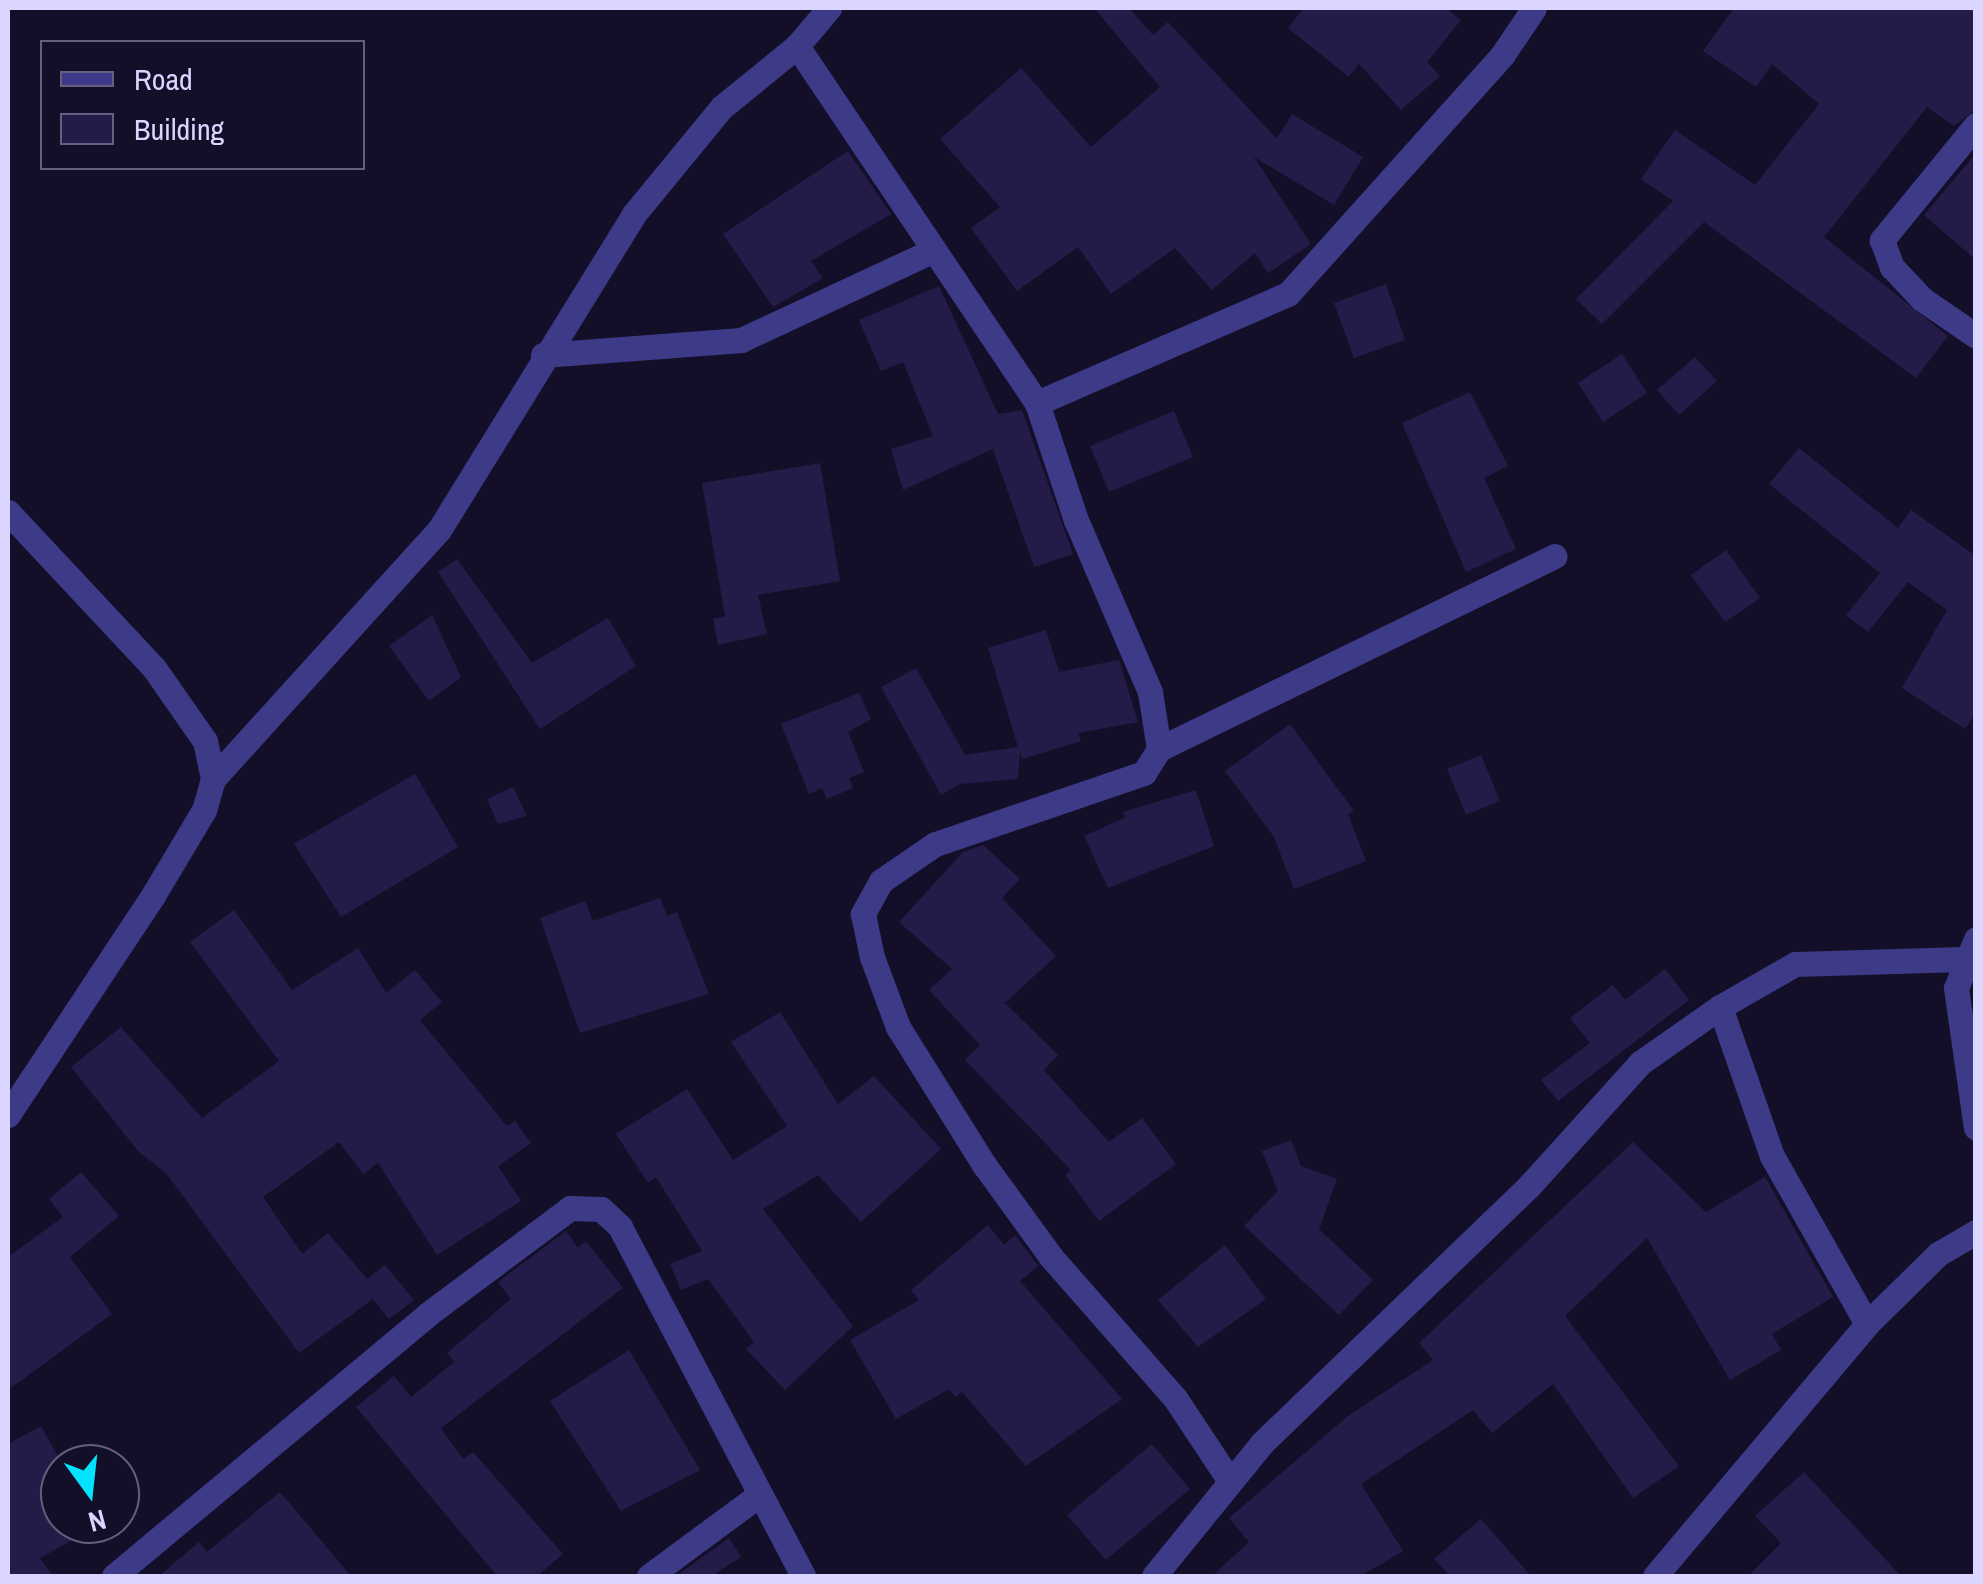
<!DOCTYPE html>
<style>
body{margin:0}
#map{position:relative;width:1983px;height:1584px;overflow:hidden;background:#140f28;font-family:"Archivo Narrow",sans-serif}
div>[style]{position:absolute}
.building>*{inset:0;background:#251b49}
.minor>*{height:25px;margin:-12.5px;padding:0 12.5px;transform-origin:12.5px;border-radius:12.5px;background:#3d3a88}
span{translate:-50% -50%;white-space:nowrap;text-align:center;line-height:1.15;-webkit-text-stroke:8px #140f28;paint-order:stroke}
.frame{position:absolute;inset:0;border:10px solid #dbd6ff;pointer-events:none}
.legend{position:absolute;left:40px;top:40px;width:325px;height:130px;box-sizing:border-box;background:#140f28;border:2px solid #645f7e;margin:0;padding:12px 18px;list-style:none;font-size:30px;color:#dbd6ff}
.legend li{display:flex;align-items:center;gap:20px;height:50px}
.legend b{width:50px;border:2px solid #645f7e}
.north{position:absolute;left:40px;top:1444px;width:100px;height:100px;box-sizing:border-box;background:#140f28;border:2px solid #645f7e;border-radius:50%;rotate:165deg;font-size:28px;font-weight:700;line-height:40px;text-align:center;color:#dbd6ff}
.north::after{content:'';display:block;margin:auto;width:35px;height:45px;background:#02e3ff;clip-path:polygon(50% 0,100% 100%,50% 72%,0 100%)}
</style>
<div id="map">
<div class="building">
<div style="clip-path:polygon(1094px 8px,1129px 8px,1153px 35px,1168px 22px,1277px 139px,1292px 114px,1363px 157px,1334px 205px,1254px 157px,1311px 244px,1268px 273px,1255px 253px,1212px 290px,1175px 248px,1111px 294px,1078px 247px,1017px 291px,971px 228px,1000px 207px,940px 139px,1021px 68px,1091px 147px,1160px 87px)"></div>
<div style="clip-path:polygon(1304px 8px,1446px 8px,1461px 20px,1427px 62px,1440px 76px,1401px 110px,1359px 64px,1349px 77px,1288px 28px)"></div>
<div style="clip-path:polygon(1734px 8px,1976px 8px,1976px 109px,1954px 126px,1927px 107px,1824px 237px,1948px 336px,1916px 378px,1704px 222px,1602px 324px,1576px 299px,1673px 201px,1641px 179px,1675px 130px,1755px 185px,1819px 104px,1772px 64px,1756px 87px,1703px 51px)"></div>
<div style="clip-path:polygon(848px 151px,891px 214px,811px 261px,823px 278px,773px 307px,723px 234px)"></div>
<div style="clip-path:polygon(1976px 153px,1976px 260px,1924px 215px)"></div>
<div style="clip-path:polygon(1386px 284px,1405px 340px,1354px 358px,1334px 303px)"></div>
<div style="clip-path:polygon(939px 286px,998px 414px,1022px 410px,1073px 554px,1034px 567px,993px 449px,903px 490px,891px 449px,933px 436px,903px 362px,881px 371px,859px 320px)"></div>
<div style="clip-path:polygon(1622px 354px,1647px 393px,1603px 422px,1578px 383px)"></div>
<div style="clip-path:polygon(1695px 357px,1717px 381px,1679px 415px,1657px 390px)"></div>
<div style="clip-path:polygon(1470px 392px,1508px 466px,1484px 478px,1516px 549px,1466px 572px,1402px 423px)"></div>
<div style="clip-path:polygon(1174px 411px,1193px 457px,1109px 492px,1090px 446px)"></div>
<div style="clip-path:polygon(1799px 448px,1898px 528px,1911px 510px,1976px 556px,1976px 713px,1965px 729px,1902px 688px,1947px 610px,1908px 582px,1868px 632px,1846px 615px,1880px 573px,1769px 484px)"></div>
<div style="clip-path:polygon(820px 463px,840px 581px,758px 595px,767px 634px,718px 645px,713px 619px,725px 616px,702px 483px)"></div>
<div style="clip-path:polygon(1726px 550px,1760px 598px,1725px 622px,1691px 575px)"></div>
<div style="clip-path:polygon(457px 559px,532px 663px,608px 618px,636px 666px,540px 729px,438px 572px)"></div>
<div style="clip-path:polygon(432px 615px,461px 677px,429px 701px,389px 646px)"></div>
<div style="clip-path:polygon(1046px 630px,1059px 672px,1119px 660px,1138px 722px,1078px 733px,1081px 741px,1022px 759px,1020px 751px,1018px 779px,960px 784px,941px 795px,881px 687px,916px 668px,965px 755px,1018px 747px,988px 648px)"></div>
<div style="clip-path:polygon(859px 693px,871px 719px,848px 732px,864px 772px,849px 778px,853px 788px,827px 799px,822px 788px,809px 794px,781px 724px)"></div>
<div style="clip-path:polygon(1290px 724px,1354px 811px,1348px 814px,1366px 861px,1294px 889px,1274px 837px,1225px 771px)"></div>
<div style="clip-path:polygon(1481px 755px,1500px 801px,1466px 815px,1447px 769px)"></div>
<div style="clip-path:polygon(415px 774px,458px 847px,341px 917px,294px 844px)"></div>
<div style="clip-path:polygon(513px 787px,527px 816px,498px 824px,487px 799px)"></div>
<div style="clip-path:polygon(1196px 790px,1214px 846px,1108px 888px,1084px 836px,1125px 818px,1123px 812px)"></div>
<div style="clip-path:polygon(983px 845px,1020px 879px,1002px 898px,1056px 956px,1005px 1003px,1058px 1055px,1044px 1070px,1109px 1142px,1142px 1118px,1176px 1164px,1099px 1221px,1065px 1175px,1071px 1170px,965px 1060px,980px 1045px,929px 990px,952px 969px,899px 922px,963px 852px)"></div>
<div style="clip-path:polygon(660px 898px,667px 916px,677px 912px,709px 994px,580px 1033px,540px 918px,585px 901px,593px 921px)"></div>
<div style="clip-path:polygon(234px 910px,292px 990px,358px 948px,386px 993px,415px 970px,442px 1002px,420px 1020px,507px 1126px,515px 1121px,531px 1143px,498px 1166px,521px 1201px,437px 1255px,378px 1163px,363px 1174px,339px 1142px,263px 1197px,302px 1254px,328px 1233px,367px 1279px,385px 1265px,414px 1300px,389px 1319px,373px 1299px,299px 1353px,166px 1173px,138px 1151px,71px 1067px,121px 1027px,202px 1118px,279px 1061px,190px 942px)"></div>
<div style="clip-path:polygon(1665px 969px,1689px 1000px,1558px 1101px,1541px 1080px,1590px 1043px,1570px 1018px,1613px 985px,1625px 1000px)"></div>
<div style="clip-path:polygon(780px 1012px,838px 1104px,874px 1076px,941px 1149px,861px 1222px,818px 1175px,763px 1209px,853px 1326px,785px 1390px,746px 1349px,754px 1342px,708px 1279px,681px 1290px,670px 1264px,702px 1251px,656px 1177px,648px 1183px,616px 1134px,687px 1089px,733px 1160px,787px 1126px,731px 1042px)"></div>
<div style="clip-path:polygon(1291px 1140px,1301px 1166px,1337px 1179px,1319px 1229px,1373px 1280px,1339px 1315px,1244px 1226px,1278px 1191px,1262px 1151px)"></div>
<div style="clip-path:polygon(1633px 1142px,1706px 1212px,1765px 1177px,1833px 1297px,1772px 1334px,1781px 1350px,1730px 1380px,1647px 1238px,1565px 1316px,1679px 1466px,1633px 1498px,1553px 1384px,1492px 1433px,1473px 1410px,1361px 1484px,1403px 1551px,1361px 1576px,1212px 1576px,1249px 1542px,1229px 1518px,1348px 1416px,1433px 1360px,1419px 1343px)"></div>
<div style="clip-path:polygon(81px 1172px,119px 1216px,70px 1257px,112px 1314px,8px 1390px,8px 1257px,63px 1217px,49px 1199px)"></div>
<div style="clip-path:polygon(988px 1225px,1004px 1245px,1015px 1235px,1038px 1266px,1020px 1281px,1122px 1399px,1026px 1466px,962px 1392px,955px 1397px,949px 1389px,896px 1419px,850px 1340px,919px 1300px,911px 1290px)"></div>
<div style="clip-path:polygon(566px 1231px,578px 1248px,586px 1241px,623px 1288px,441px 1428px,463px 1459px,473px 1452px,563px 1554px,537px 1576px,497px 1576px,356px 1407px,394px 1376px,411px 1397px,454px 1362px,447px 1353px,511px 1299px,498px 1282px)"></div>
<div style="clip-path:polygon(1225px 1245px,1266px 1299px,1198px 1347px,1158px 1300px)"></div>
<div style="clip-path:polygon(629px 1350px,700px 1470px,621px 1511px,550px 1401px)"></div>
<div style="clip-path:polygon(41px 1426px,60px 1460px,60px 1524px,102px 1524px,40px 1558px,53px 1576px,8px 1576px,8px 1444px)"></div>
<div style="clip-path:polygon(1152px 1444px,1190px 1489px,1106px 1560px,1067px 1515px)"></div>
<div style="clip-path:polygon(1804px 1472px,1901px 1576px,1748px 1576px,1781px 1543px,1755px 1516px)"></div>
<div style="clip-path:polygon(280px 1492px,351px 1576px,159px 1576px,199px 1542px,207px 1552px)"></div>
<div style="clip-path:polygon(1481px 1519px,1531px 1576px,1450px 1576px,1434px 1559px)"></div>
<div style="clip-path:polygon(729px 1538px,741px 1557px,712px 1576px,676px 1576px)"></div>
</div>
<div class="minor">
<div style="left:797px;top:46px;width:430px;rotate:56.1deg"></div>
<div style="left:1037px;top:403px;width:123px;rotate:71.6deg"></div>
<div style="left:1076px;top:520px;width:187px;rotate:66.7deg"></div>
<div style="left:1150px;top:692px;width:58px;rotate:81deg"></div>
<div style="left:1159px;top:749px;width:28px;rotate:122deg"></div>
<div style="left:1144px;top:773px;width:221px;rotate:161.2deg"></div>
<div style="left:935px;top:844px;width:65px;rotate:145.6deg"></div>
<div style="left:881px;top:881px;width:38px;rotate:119deg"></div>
<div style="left:863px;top:914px;width:44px;rotate:78.2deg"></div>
<div style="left:872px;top:957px;width:75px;rotate:69.6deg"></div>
<div style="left:898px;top:1027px;width:164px;rotate:58deg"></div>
<div style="left:985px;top:1166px;width:112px;rotate:54deg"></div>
<div style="left:1051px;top:1257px;width:188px;rotate:48.7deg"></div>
<div style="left:1175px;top:1398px;width:96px;rotate:56.5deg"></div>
<div style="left:1976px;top:125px;width:149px;rotate:129.3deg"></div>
<div style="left:1882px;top:240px;width:29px;rotate:70deg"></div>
<div style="left:1892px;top:267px;width:44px;rotate:46.8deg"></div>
<div style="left:1922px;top:299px;width:65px;rotate:34.4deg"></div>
<div style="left:543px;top:355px;width:199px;rotate:-4.3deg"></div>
<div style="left:741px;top:340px;width:213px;rotate:-25deg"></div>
<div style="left:1037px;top:403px;width:274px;rotate:-23.5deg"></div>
<div style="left:1288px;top:294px;width:322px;rotate:-48.1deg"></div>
<div style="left:1503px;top:54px;width:55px;rotate:-56deg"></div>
<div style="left:8px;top:512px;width:214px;rotate:46.9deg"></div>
<div style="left:154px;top:668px;width:89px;rotate:55.1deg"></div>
<div style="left:205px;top:741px;width:39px;rotate:78deg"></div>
<div style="left:213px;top:779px;width:32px;rotate:106deg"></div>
<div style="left:204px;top:810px;width:98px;rotate:120.8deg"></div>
<div style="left:154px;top:894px;width:265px;rotate:123.5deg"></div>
<div style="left:1159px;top:749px;width:440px;rotate:-26deg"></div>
<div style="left:213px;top:779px;width:336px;rotate:-47.8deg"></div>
<div style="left:439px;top:530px;width:371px;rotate:-58.3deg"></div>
<div style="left:634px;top:214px;width:139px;rotate:-50.6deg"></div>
<div style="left:722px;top:107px;width:97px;rotate:-39.1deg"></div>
<div style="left:797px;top:46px;width:50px;rotate:-49.9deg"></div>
<div style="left:1976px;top:939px;width:53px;rotate:112.2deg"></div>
<div style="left:1956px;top:988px;width:141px;rotate:81.9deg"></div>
<div style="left:1720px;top:1007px;width:86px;rotate:-29.8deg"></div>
<div style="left:1795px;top:964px;width:168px;rotate:-1.7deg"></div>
<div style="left:114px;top:1576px;width:409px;rotate:-39.8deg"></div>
<div style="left:428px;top:1314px;width:177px;rotate:-36.7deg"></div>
<div style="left:570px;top:1208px;width:31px;rotate:2deg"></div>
<div style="left:601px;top:1209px;width:26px;rotate:43deg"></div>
<div style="left:620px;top:1227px;width:394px;rotate:62.3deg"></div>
<div style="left:649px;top:1576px;width:137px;rotate:-36.4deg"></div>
<div style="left:1154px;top:1576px;width:171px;rotate:-50.9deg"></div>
<div style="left:1262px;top:1443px;width:371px;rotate:-43.9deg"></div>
<div style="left:1529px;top:1186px;width:166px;rotate:-47.9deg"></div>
<div style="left:1640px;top:1063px;width:98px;rotate:-35deg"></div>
<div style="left:1720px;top:1007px;width:158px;rotate:70.8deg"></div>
<div style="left:1772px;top:1156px;width:193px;rotate:60.5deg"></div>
<div style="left:1655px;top:1576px;width:329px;rotate:-49.9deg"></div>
<div style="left:1867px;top:1324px;width:100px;rotate:-44.6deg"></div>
<div style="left:1938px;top:1254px;width:44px;rotate:-30.1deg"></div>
</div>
<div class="frame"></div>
<ul class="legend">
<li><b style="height:12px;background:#3d3a88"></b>Road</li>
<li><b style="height:28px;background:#251b49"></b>Building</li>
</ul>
<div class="north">N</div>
</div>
